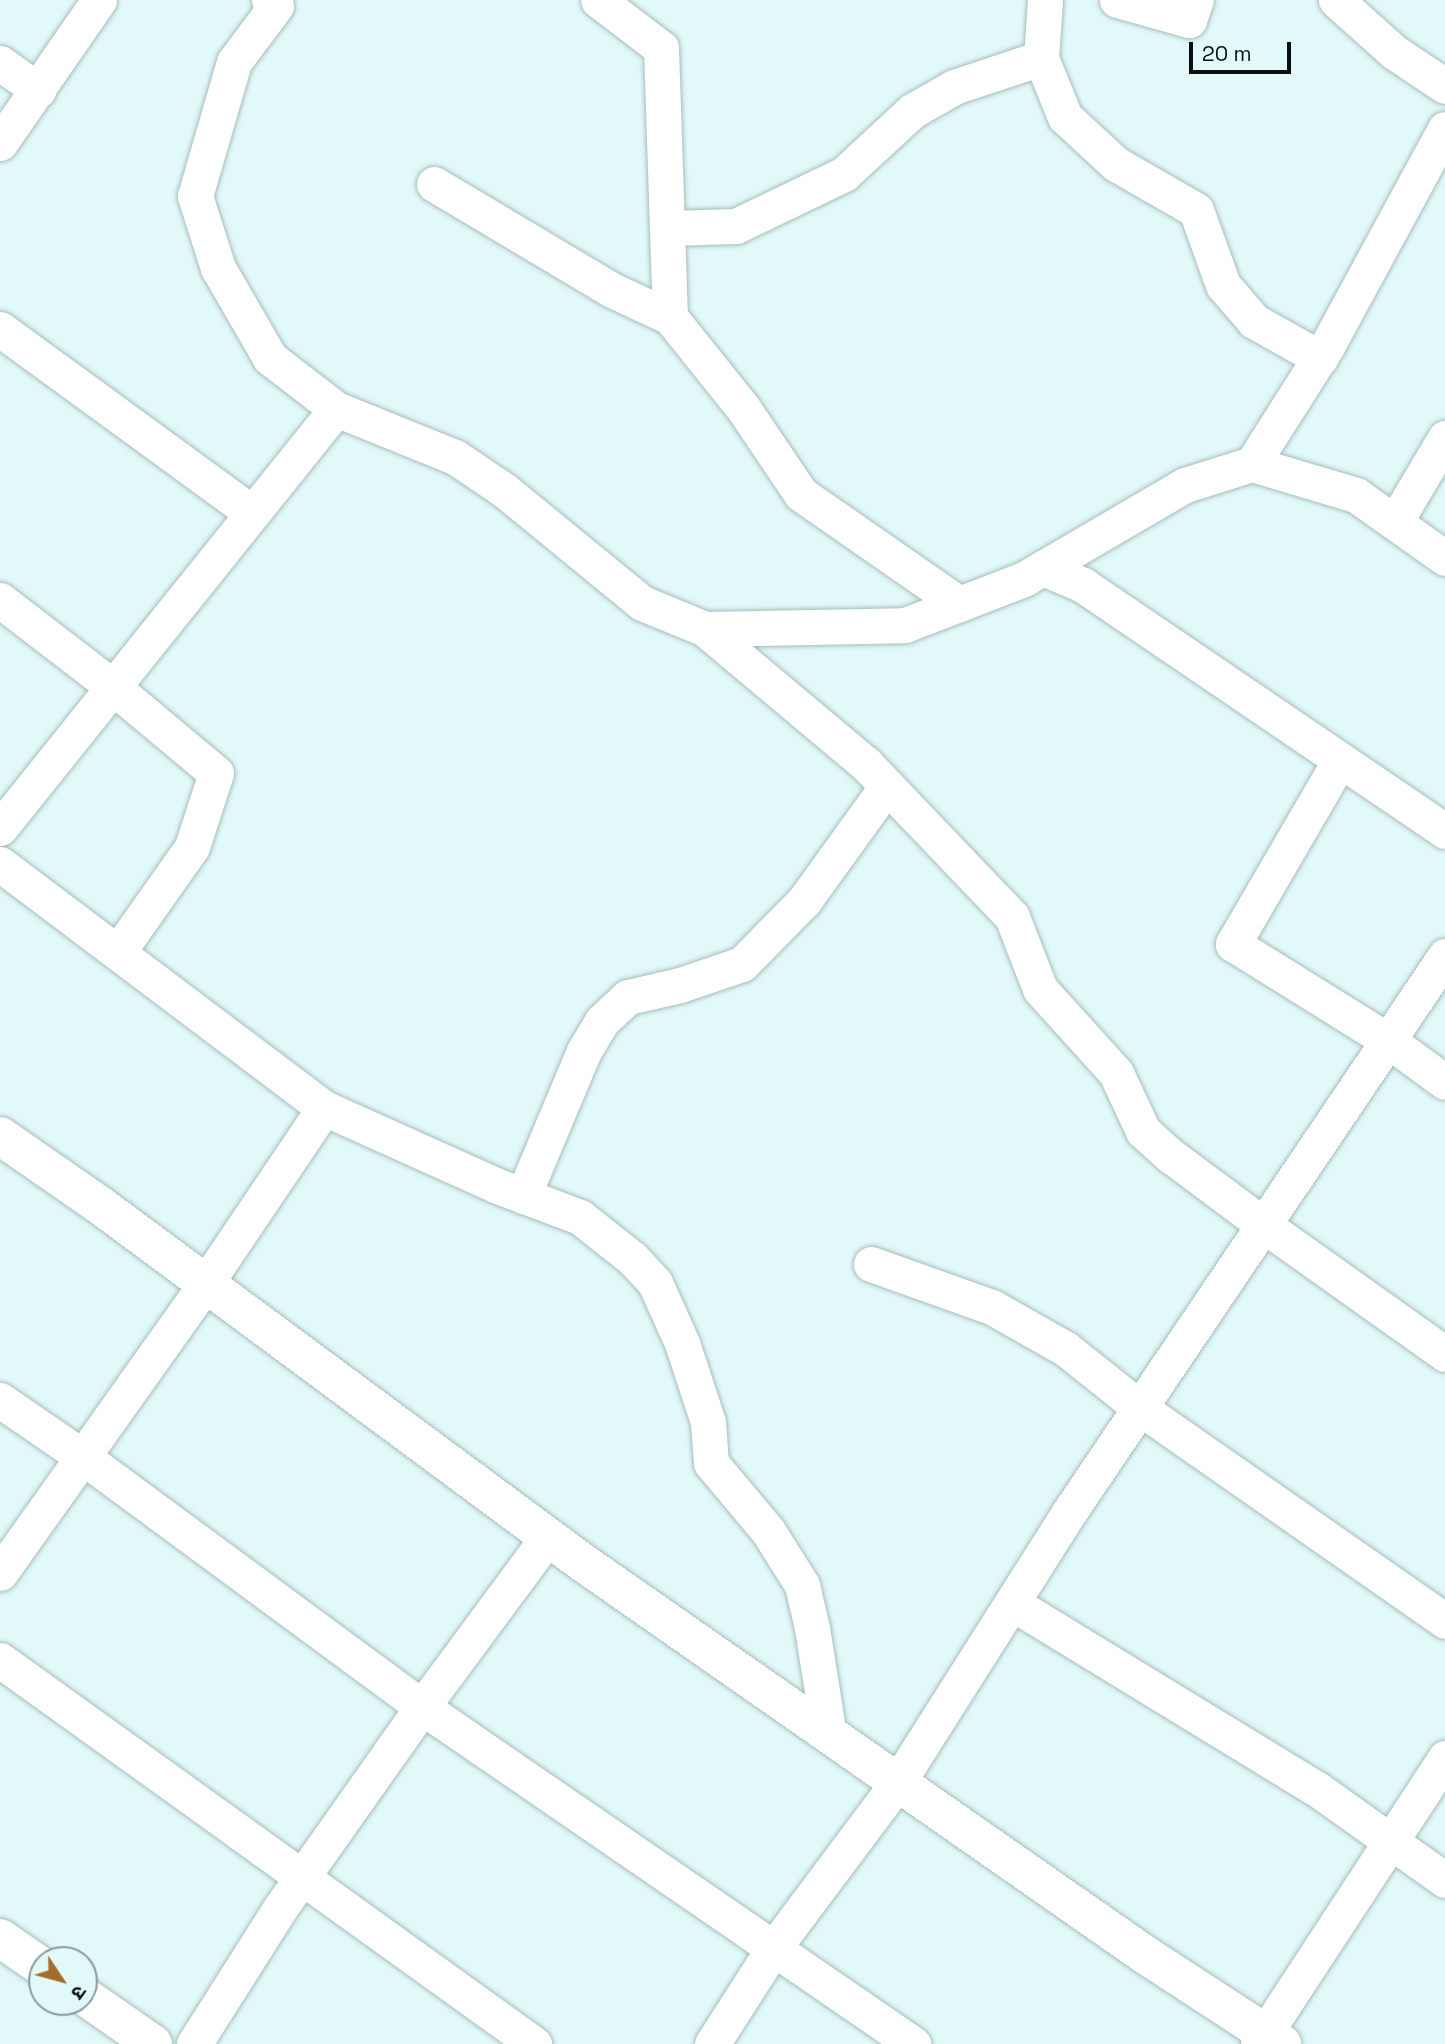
<!DOCTYPE html>
<meta charset="utf-8">
<style>
body{margin:0}
#map{position:relative;width:1445px;height:2044px;overflow:hidden;background:#e1f9f8;font-family:"Space Grotesk","Noto Sans Devanagari",sans-serif}
div>[style]{position:absolute}
.roads{filter:drop-shadow(0 0 2px #a6bdbc) drop-shadow(0 0 2px #a6bdbc)}
.street>*{height:35px;margin:-17.5px;padding:0 17.5px;transform-origin:17.5px;border-radius:17.5px;background:#fff}
.secondary>*{height:38px;margin:-19px;padding:0 19px;transform-origin:19px;border-radius:19px;background:#fff}
span{translate:-50% -50%;white-space:nowrap;text-align:center;line-height:1.15;-webkit-text-stroke:6px #e1f9f8;paint-order:stroke}
.north{position:absolute;left:28px;top:1946px;width:70px;height:70px;box-sizing:border-box;background:#e1f9f8;border:2px solid #8a9b9b;border-radius:50%;rotate:126deg;font-size:19px;font-weight:700;line-height:28px;text-align:center;color:#070f0f}
.north::after{content:'';display:block;margin:auto;width:24px;height:32px;background:#a56d2a;clip-path:polygon(50% 0,100% 100%,50% 72%,0 100%)}
.scale{position:absolute;left:1189px;top:42px;width:102px;height:32px;box-sizing:border-box;border:4px solid #070f0f;border-top:0;padding-left:9px;font-size:21px;line-height:24px;white-space:nowrap;color:#070f0f;-webkit-text-stroke:5px #e1f9f8;paint-order:stroke}
</style>
<div id="map">
<div class="roads">
<div class="street">
<div style="left:269px;top:0;width:9px;rotate:41deg"></div>
<div style="left:276px;top:6px;width:70px;rotate:126.9deg"></div>
<div style="left:234px;top:62px;width:140px;rotate:106.2deg"></div>
<div style="left:195px;top:196px;width:76px;rotate:72.3deg"></div>
<div style="left:218px;top:268px;width:104px;rotate:60deg"></div>
<div style="left:270px;top:358px;width:83px;rotate:37.7deg"></div>
<div style="left:336px;top:409px;width:128px;rotate:22deg"></div>
<div style="left:455px;top:457px;width:59px;rotate:34deg"></div>
<div style="left:504px;top:490px;width:178px;rotate:39.3deg"></div>
<div style="left:642px;top:603px;width:68px;rotate:22.4deg"></div>
<div style="left:705px;top:629px;width:210px;rotate:40deg"></div>
<div style="left:866px;top:764px;width:211px;rotate:46.3deg"></div>
<div style="left:1012px;top:917px;width:77px;rotate:68.7deg"></div>
<div style="left:1040px;top:989px;width:113px;rotate:47.9deg"></div>
<div style="left:1116px;top:1073px;width:64px;rotate:65deg"></div>
<div style="left:1143px;top:1131px;width:38px;rotate:42deg"></div>
<div style="left:1171px;top:1156px;width:117px;rotate:36.7deg"></div>
<div style="left:1265px;top:1226px;width:221px;rotate:35.4deg"></div>
<div style="left:598px;top:0;width:79px;rotate:37.3deg"></div>
<div style="left:661px;top:48px;width:269px;rotate:88.1deg"></div>
<div style="left:1045px;top:0;width:58px;rotate:93.9deg"></div>
<div style="left:1041px;top:58px;width:64px;rotate:67.9deg"></div>
<div style="left:1065px;top:117px;width:69px;rotate:42.7deg"></div>
<div style="left:1116px;top:164px;width:92px;rotate:29.9deg"></div>
<div style="left:1196px;top:210px;width:80px;rotate:70.2deg"></div>
<div style="left:1223px;top:285px;width:48px;rotate:49.3deg"></div>
<div style="left:1254px;top:321px;width:76px;rotate:29.3deg"></div>
<div style="left:1117px;top:0;width:75px;rotate:15.5deg"></div>
<div style="left:1189px;top:20px;width:21px;rotate:-71deg"></div>
<div style="left:1336px;top:0;width:78px;rotate:41.9deg"></div>
<div style="left:1394px;top:52px;width:61px;rotate:33.7deg"></div>
<div style="left:0;top:63px;width:47px;rotate:35.4deg"></div>
<div style="left:0;top:143px;width:174px;rotate:-55.3deg"></div>
<div style="left:434px;top:184px;width:207px;rotate:30.8deg"></div>
<div style="left:612px;top:290px;width:64px;rotate:25deg"></div>
<div style="left:670px;top:317px;width:117px;rotate:51.3deg"></div>
<div style="left:743px;top:408px;width:104px;rotate:56deg"></div>
<div style="left:801px;top:494px;width:193px;rotate:34.8deg"></div>
<div style="left:669px;top:228px;width:67px;rotate:-1.7deg"></div>
<div style="left:736px;top:226px;width:120px;rotate:-25.7deg"></div>
<div style="left:844px;top:174px;width:93px;rotate:-42.8deg"></div>
<div style="left:912px;top:111px;width:48px;rotate:-29.7deg"></div>
<div style="left:954px;top:87px;width:92px;rotate:-18.4deg"></div>
<div style="left:0;top:329px;width:312px;rotate:36.1deg"></div>
<div style="left:1252px;top:464px;width:109px;rotate:16.6deg"></div>
<div style="left:1356px;top:495px;width:109px;rotate:35.3deg"></div>
<div style="left:1395px;top:522px;width:98px;rotate:-59.2deg"></div>
<div style="left:1043px;top:568px;width:43px;rotate:23deg"></div>
<div style="left:1083px;top:585px;width:438px;rotate:34.2deg"></div>
<div style="left:0;top:600px;width:143px;rotate:37.6deg"></div>
<div style="left:113px;top:687px;width:134px;rotate:39.9deg"></div>
<div style="left:216px;top:773px;width:78px;rotate:108deg"></div>
<div style="left:192px;top:847px;width:128px;rotate:125.2deg"></div>
<div style="left:705px;top:629px;width:200px;rotate:-1.1deg"></div>
<div style="left:905px;top:625px;width:128px;rotate:-21.1deg"></div>
<div style="left:1024px;top:579px;width:186px;rotate:-30.3deg"></div>
<div style="left:1185px;top:485px;width:70px;rotate:-17.4deg"></div>
<div style="left:1252px;top:464px;width:140px;rotate:-57.6deg"></div>
<div style="left:1327px;top:346px;width:247px;rotate:-61.5deg"></div>
<div style="left:1340px;top:760px;width:213px;rotate:120.2deg"></div>
<div style="left:1233px;top:944px;width:184px;rotate:31.9deg"></div>
<div style="left:1389px;top:1041px;width:69px;rotate:36.2deg"></div>
<div style="left:0;top:828px;width:537px;rotate:-51.27deg"></div>
<div style="left:0;top:864px;width:406px;rotate:37deg"></div>
<div style="left:324px;top:1108px;width:188px;rotate:24.2deg"></div>
<div style="left:495px;top:1185px;width:91px;rotate:20.6deg"></div>
<div style="left:580px;top:1217px;width:66px;rotate:38.3deg"></div>
<div style="left:632px;top:1258px;width:34px;rotate:47deg"></div>
<div style="left:655px;top:1283px;width:66px;rotate:65.8deg"></div>
<div style="left:682px;top:1343px;width:83px;rotate:71.8deg"></div>
<div style="left:708px;top:1422px;width:41px;rotate:85.8deg"></div>
<div style="left:711px;top:1463px;width:89px;rotate:50deg"></div>
<div style="left:768px;top:1531px;width:64px;rotate:57.8deg"></div>
<div style="left:802px;top:1585px;width:44px;rotate:76.9deg"></div>
<div style="left:812px;top:1628px;width:108px;rotate:81deg"></div>
<div style="left:523px;top:1196px;width:157px;rotate:-67.2deg"></div>
<div style="left:584px;top:1051px;width:35px;rotate:-59deg"></div>
<div style="left:602px;top:1021px;width:35px;rotate:-43deg"></div>
<div style="left:628px;top:997px;width:53px;rotate:-13deg"></div>
<div style="left:680px;top:985px;width:65px;rotate:-18.7deg"></div>
<div style="left:742px;top:964px;width:88px;rotate:-45.5deg"></div>
<div style="left:804px;top:901px;width:142px;rotate:-54.2deg"></div>
<div style="left:871px;top:1264px;width:128px;rotate:19.6deg"></div>
<div style="left:992px;top:1307px;width:85px;rotate:29.6deg"></div>
<div style="left:1066px;top:1349px;width:95px;rotate:38.6deg"></div>
<div style="left:1140px;top:1408px;width:372px;rotate:34.9deg"></div>
<div style="left:0;top:1400px;width:101px;rotate:34.5deg"></div>
<div style="left:83px;top:1457px;width:421px;rotate:36.4deg"></div>
<div style="left:422px;top:1707px;width:596px;rotate:34.46deg"></div>
<div style="left:0;top:1573px;width:356px;rotate:-54.6deg"></div>
<div style="left:206px;top:1283px;width:211px;rotate:-56deg"></div>
<div style="left:1012px;top:1603px;width:357px;rotate:31.4deg"></div>
<div style="left:1317px;top:1789px;width:157px;rotate:35.4deg"></div>
<div style="left:0;top:1660px;width:658px;rotate:35.72deg"></div>
<div style="left:194px;top:2044px;width:162px;rotate:-57.6deg"></div>
<div style="left:281px;top:1907px;width:245px;rotate:-54.8deg"></div>
<div style="left:422px;top:1707px;width:212px;rotate:-53.5deg"></div>
<div style="left:712px;top:2044px;width:113px;rotate:-57.3deg"></div>
<div style="left:773px;top:1949px;width:209px;rotate:-53.2deg"></div>
<div style="left:898px;top:1782px;width:321px;rotate:-57.6deg"></div>
<div style="left:1070px;top:1511px;width:670px;rotate:-55.95deg"></div>
<div style="left:1258px;top:2044px;width:342px;rotate:-56.8deg"></div>
</div>
<div class="secondary">
<div style="left:0;top:1136px;width:123px;rotate:34.7deg"></div>
<div style="left:101px;top:1206px;width:598px;rotate:36.51deg"></div>
<div style="left:582px;top:1562px;width:685px;rotate:34.9deg"></div>
<div style="left:1144px;top:1954px;width:165px;rotate:33.1deg"></div>
<div style="left:0;top:1938px;width:51px;rotate:34.6deg"></div>
<div style="left:84px;top:1996px;width:84px;rotate:34.8deg"></div>
</div>
</div>
<div class="north">उ</div>
<div class="scale">20 m</div>
</div>
